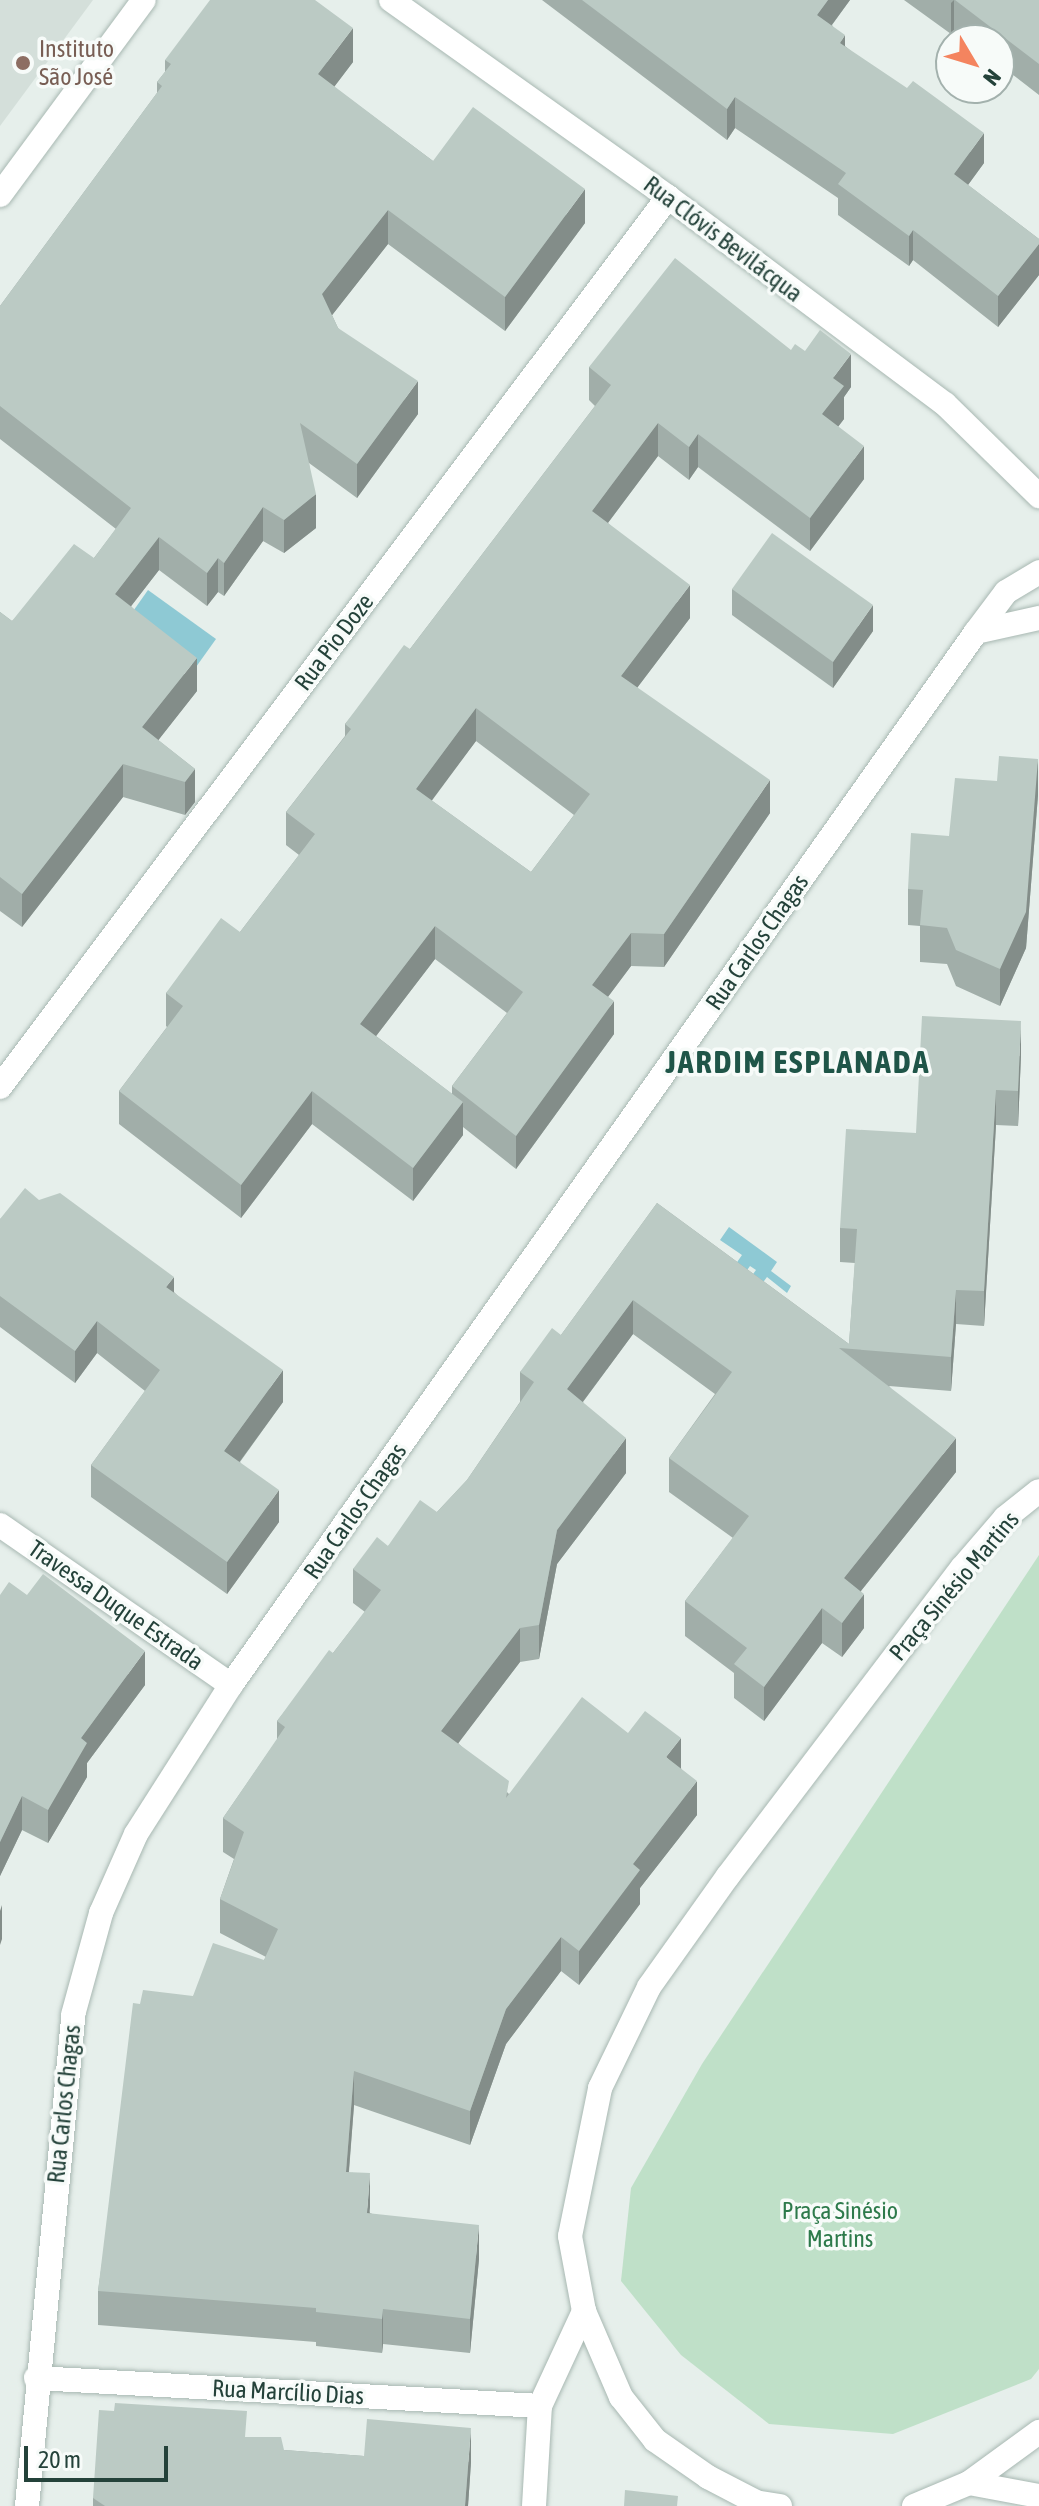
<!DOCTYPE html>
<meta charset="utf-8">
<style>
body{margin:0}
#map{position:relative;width:1039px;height:2506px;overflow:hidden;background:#e6efeb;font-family:"Asap Condensed",sans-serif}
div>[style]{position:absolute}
.built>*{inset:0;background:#d4dfda}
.green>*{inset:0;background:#bfe0c8}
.water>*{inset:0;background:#8ec9d4}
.roads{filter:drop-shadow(0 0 2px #a8b8b2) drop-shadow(0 0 2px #a8b8b2)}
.minor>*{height:24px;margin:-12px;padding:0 12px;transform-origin:12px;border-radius:12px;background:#fff}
.wall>*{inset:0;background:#a1aea9}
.shaded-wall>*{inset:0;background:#838d89}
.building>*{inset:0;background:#bbcac4}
.dots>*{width:22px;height:22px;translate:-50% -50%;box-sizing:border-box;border:4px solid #f7fbf9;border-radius:50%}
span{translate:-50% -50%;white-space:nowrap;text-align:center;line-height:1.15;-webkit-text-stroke:7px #f7fbf9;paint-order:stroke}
.education-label{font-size:24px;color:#785e54}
.left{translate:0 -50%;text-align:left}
.street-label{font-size:24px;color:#24423a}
.park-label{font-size:24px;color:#2d7a4b}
.district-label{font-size:32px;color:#1f5548;font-weight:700;letter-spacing:2px}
.north{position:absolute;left:935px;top:24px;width:80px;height:80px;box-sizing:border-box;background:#f7fbf9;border:2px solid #a3b1ad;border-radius:50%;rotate:128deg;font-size:22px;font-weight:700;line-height:32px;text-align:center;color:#24423a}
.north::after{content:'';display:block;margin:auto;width:28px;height:36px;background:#f4845f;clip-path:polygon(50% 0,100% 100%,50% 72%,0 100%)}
.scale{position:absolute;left:24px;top:2446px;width:144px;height:36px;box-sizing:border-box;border:4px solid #24423a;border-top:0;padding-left:10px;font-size:24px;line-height:28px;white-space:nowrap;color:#24423a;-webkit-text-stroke:6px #f7fbf9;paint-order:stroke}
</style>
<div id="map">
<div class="built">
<div style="clip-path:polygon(0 0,93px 0,0 126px)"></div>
</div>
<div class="green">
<div style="clip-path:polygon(1039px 1555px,1039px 2369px,1031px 2379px,893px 2434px,769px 2424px,681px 2355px,621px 2281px,631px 2188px,702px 2064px)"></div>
</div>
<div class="water">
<div style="clip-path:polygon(148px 590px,216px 639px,196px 667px,129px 617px)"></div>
<div style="clip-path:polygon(729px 1227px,777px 1262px,771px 1271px,791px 1286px,787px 1293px,767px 1277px,758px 1289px,748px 1281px,756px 1270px,750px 1266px,743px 1276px,733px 1268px,742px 1255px,720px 1240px)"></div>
</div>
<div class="roads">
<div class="minor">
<div style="left:391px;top:0;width:340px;rotate:35.4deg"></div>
<div style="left:668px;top:197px;width:346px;rotate:36.8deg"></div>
<div style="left:945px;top:404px;width:132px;rotate:44.4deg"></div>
<div style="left:0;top:195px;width:242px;rotate:-53.6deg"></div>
<div style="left:976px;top:632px;width:65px;rotate:-12.5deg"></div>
<div style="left:0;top:1087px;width:1113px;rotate:-53.11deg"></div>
<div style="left:0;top:1525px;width:281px;rotate:34.7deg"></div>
<div style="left:36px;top:2378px;width:505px;rotate:3.18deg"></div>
<div style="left:969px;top:2483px;width:71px;rotate:10.5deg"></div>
<div style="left:27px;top:2506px;width:493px;rotate:-84.6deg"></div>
<div style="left:73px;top:2015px;width:106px;rotate:-74.6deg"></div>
<div style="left:101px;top:1913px;width:86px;rotate:-66.1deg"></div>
<div style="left:136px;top:1834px;width:177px;rotate:-57.5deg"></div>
<div style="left:231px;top:1685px;width:1290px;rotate:-54.72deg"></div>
<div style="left:976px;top:632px;width:50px;rotate:-53.1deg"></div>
<div style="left:1006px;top:592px;width:39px;rotate:-31deg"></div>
<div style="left:534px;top:2506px;width:100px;rotate:-86.6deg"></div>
<div style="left:540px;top:2406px;width:105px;rotate:-65.1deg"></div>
<div style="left:780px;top:2506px;width:24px;rotate:-171deg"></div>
<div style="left:756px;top:2502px;width:54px;rotate:-152.5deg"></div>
<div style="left:708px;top:2477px;width:65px;rotate:-145.1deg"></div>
<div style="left:655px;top:2440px;width:55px;rotate:-128.3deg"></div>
<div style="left:621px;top:2397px;width:94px;rotate:-113.3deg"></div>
<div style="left:584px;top:2311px;width:76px;rotate:-100.6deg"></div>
<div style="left:570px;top:2236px;width:151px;rotate:-78.5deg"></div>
<div style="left:600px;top:2088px;width:112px;rotate:-64.1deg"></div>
<div style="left:649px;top:1987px;width:136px;rotate:-54.6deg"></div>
<div style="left:728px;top:1876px;width:387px;rotate:-52.8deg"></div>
<div style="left:962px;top:1568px;width:66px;rotate:-49.3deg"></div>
<div style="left:1005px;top:1518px;width:43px;rotate:-38.5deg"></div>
<div style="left:914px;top:2506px;width:60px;rotate:-22.7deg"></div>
<div style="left:969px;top:2483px;width:87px;rotate:-36.1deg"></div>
</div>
</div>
<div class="wall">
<div style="clip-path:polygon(542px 0,850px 0,832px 25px,845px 46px,984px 163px,968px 185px,1039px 239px,1039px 275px,998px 327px,913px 260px,909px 266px,838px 215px,838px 198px,735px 128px,727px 140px)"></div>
<div style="clip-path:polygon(904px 0,1039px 0,1039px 95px,999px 64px,999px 40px,968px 40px,954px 30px,951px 34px)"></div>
<div style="clip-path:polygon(165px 60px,353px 62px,334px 87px,433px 161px,585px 223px,505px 331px,388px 244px,332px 315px,338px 328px,418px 414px,357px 498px,309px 463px,316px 528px,284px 553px,263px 541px,224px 596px,218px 592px,207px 606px,159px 570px,131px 606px,197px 691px,158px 740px,195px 769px,195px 802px,185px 815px,123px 797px,22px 927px,0 911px,0 612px,12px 621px,94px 558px,116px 529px,0 439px,0 306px,157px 93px,157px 82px,165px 72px)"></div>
<div style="clip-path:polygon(evenodd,791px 350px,851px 387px,844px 397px,844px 419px,838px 427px,864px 479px,810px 551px,698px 467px,689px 480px,658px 456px,608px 523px,690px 618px,637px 688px,770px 813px,664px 967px,631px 966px,608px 997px,614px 1034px,516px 1169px,463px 1127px,463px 1135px,413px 1201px,312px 1124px,241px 1218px,119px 1124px,119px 1091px,167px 1027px,166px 1026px,166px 993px,240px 932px,299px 855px,286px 845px,286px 812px,345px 736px,345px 724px,410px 649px,595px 406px,589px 400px,589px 367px,791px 350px,476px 741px,574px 815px,531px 872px,431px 800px,476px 741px,791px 350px,435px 959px,507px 1013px,452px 1086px,452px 1094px,376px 1036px,435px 959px)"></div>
<div style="clip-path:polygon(732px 589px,873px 631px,833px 688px,732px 615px)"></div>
<div style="clip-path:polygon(1038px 795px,1026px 948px,1000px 1006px,956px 986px,947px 964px,920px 962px,920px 926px,908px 925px,908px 889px,949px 836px)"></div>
<div style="clip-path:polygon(1021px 1055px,1018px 1126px,996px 1125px,984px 1326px,956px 1324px,951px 1391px,889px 1386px,956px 1472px,861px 1591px,864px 1628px,842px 1657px,822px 1643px,764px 1721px,734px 1698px,734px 1673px,685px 1636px,685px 1601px,733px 1538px,669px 1492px,669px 1458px,715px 1394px,633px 1334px,583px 1402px,626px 1473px,557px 1564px,539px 1659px,520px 1662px,458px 1743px,509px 1794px,628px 1733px,681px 1768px,697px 1815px,640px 1888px,640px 1904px,579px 1985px,561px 1971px,506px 2044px,470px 2145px,354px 2105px,349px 2172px,370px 2213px,479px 2259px,470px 2353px,383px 2344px,382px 2353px,316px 2346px,316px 2342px,98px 2325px,98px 2291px,140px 2004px,193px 1996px,264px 1960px,266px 1957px,220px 1933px,220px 1899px,234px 1859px,223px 1852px,223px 1818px,277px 1740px,277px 1721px,333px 1653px,365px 1612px,353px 1603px,353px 1569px,388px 1546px,437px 1512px,467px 1480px,520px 1402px,520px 1372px,561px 1335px,657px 1203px,849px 1344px,855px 1263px,840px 1262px,840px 1228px,916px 1133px)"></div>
<div style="clip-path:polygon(39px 1200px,174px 1292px,283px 1402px,240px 1462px,279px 1522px,227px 1594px,91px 1497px,91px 1465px,145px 1391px,97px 1353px,75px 1383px,0 1327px,0 1219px)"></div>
<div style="clip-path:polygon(0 1595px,145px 1685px,87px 1763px,87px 1777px,48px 1843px,22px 1830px,0 1876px)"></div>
<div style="clip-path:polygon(247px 2437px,284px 2450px,364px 2456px,471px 2462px,468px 2506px,93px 2506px,93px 2498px)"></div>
</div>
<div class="shaded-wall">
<div style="clip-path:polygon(828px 0,850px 0,817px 45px,817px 15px)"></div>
<div style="clip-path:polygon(954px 0,954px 30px,951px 34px,951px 3px)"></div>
<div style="clip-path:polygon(353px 28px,353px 62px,318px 108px,318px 74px)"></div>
<div style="clip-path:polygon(845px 35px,845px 65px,840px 43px)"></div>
<div style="clip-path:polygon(735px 97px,735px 128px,727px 140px,727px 109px)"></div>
<div style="clip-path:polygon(984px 133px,984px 163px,954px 204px,954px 174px)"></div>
<div style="clip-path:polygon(585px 189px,585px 223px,505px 331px,505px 297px)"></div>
<div style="clip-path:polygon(388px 210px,388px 244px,322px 328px,322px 294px)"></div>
<div style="clip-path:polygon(913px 230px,913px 260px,909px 266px,909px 236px)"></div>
<div style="clip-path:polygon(1039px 244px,1039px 275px,998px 327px,998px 296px)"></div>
<div style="clip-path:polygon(851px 354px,851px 387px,844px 397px,844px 419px,822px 447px,822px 414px,833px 378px)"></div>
<div style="clip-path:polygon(418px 381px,418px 414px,357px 498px,357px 464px)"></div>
<div style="clip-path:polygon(658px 423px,658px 456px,592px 544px,592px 511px)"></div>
<div style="clip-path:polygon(698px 434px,698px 467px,689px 480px,689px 447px)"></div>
<div style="clip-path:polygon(864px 446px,864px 479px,810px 551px,810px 518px)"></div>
<div style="clip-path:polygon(316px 494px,316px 528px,284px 553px,284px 520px)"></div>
<div style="clip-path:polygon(263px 507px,263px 541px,224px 596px,224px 563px)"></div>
<div style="clip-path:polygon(159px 537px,159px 570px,115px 627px,115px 594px)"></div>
<div style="clip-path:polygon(218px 558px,218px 592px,207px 606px,207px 573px)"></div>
<div style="clip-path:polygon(690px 585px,690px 618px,621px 709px,621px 676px)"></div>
<div style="clip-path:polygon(873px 605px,873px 631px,833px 688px,833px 662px)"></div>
<div style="clip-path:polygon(197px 658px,197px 691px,142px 761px,142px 727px)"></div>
<div style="clip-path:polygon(476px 708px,476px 741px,416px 822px,416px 789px)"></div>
<div style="clip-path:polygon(1038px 759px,1038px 795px,1026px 948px,1000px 1006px,1000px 969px)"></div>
<div style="clip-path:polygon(123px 764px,123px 797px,22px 927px,22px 894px)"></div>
<div style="clip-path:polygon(195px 769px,195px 802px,185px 815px,185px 782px)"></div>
<div style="clip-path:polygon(770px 780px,770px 813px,664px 967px,664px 934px)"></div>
<div style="clip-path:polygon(435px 926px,435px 959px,360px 1057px,360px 1024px)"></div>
<div style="clip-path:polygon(631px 933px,631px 966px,592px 1018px,592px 985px)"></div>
<div style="clip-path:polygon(614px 1001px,614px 1034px,516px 1169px,516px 1136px)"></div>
<div style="clip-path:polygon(1021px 1021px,1021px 1055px,1018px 1126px,1018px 1091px)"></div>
<div style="clip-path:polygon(996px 1090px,996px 1125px,984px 1326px,984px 1291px)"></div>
<div style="clip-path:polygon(312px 1091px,312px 1124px,241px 1218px,241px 1185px)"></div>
<div style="clip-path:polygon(463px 1102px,463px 1135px,413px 1201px,413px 1168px)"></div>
<div style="clip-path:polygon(174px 1277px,174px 1309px,166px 1287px)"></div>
<div style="clip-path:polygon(956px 1290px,956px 1324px,951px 1391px,951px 1357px)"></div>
<div style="clip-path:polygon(633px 1300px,633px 1334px,567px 1423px,567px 1389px)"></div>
<div style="clip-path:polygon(97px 1321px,97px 1353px,75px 1383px,75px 1351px)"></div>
<div style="clip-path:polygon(283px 1370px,283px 1402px,224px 1483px,224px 1451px)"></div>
<div style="clip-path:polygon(626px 1438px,626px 1473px,557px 1564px,539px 1659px,539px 1625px,557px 1530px)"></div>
<div style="clip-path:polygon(956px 1438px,956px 1472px,844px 1612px,844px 1578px)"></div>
<div style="clip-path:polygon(279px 1490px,279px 1522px,227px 1594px,227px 1562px)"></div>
<div style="clip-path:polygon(864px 1594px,864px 1628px,842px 1657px,842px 1623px)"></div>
<div style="clip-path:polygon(822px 1608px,822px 1643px,764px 1721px,764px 1687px)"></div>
<div style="clip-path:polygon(520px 1628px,520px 1662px,441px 1766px,441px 1731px)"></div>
<div style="clip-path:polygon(145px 1651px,145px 1685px,87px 1763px,87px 1777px,48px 1843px,48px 1810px,81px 1738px)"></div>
<div style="clip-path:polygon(681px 1738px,681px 1772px,666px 1757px)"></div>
<div style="clip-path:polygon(697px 1781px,697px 1815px,640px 1888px,640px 1904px,579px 1985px,579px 1951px,633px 1864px)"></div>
<div style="clip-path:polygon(22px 1796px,22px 1830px,0 1876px,0 1842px)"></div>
<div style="clip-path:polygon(2px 1905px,2px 1939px,0 1945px,0 1911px)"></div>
<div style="clip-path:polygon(561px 1937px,561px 1971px,506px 2044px,470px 2145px,470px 2111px,506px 2009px)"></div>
<div style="clip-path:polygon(354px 2071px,354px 2105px,346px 2206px,346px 2172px)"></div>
<div style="clip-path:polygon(370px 2173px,370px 2207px,367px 2247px,367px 2213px)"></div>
<div style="clip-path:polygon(479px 2225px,479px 2259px,470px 2353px,470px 2319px)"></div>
<div style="clip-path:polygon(383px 2309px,383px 2344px,382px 2353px,382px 2319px)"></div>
<div style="clip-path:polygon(471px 2428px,471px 2462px,468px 2506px,465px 2506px)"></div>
</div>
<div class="building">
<div style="clip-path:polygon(210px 0,315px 0,353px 28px,318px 74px,433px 161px,473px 107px,585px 189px,505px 297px,388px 210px,322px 294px,338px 328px,418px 381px,357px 464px,300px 423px,316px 494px,284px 520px,263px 507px,224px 563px,218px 558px,207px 573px,159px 537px,115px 594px,197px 658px,142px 727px,195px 769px,185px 782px,123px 764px,22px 894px,0 877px,0 612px,12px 621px,74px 544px,94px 558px,131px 508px,0 406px,0 306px,162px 86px,157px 82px,171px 64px,165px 60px)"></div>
<div style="clip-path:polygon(582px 0,828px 0,817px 15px,845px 35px,840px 43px,907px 88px,913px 81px,984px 133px,954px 174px,1039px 239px,1039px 244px,998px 296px,913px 230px,909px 236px,838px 184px,846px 173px,735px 97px,727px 109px)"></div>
<div style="clip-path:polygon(955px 0,1039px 0,1039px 64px)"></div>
<div style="clip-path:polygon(evenodd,675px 258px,791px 350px,795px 344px,805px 351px,820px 330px,851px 354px,833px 378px,844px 386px,822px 414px,864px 446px,810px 518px,698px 434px,689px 447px,658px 423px,592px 511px,690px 585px,621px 676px,770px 780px,664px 934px,631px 933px,592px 985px,614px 1001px,516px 1136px,452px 1086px,523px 992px,435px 926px,360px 1024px,463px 1102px,413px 1168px,312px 1091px,241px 1185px,119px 1091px,183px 1006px,166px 993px,221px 918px,240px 932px,315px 834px,286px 812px,351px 729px,345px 724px,404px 645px,410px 649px,611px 385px,589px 367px,675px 258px,476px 708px,590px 794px,531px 872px,416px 789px,476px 708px)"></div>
<div style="clip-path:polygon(772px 533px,873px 605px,833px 662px,732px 589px)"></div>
<div style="clip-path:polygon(999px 756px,1038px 759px,1026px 912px,1000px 969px,956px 950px,947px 928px,920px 925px,923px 890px,908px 889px,911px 833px,949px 836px,955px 778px,997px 781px)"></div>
<div style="clip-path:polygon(922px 1016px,1021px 1021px,1018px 1091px,996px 1090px,984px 1291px,956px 1290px,951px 1357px,839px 1348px,956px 1438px,844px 1578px,864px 1594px,842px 1623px,822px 1608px,764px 1687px,734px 1664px,747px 1648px,685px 1601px,749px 1516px,669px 1458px,732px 1372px,633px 1300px,567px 1389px,626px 1438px,557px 1530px,539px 1625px,520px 1628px,441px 1731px,509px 1781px,506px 1798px,582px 1697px,628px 1733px,645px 1711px,681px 1738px,666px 1757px,697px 1781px,633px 1864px,640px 1870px,579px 1951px,561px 1937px,506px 2009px,470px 2111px,354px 2071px,346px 2172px,370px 2173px,367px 2213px,479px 2225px,470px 2319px,383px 2309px,382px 2319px,316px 2312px,316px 2308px,98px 2291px,133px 2003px,140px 2004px,143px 1990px,193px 1996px,213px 1943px,264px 1960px,278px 1929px,220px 1899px,244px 1832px,223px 1818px,285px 1727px,277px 1721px,329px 1650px,333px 1653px,381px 1590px,353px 1569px,377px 1537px,388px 1546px,420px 1500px,437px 1512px,467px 1480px,534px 1382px,520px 1372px,552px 1328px,561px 1335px,657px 1203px,849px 1344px,857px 1229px,840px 1228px,846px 1129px,916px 1133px)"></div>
<div style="clip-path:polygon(25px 1188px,39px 1200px,60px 1193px,174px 1277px,166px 1287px,283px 1370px,224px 1451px,279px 1490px,227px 1562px,91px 1465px,160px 1370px,97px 1321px,75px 1351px,0 1296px,0 1219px)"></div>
<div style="clip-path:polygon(43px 1574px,145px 1651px,81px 1738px,87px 1743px,48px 1810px,22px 1796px,0 1842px,0 1595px,9px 1582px,27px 1595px)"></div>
<div style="clip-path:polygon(115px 2403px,247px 2411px,245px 2437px,281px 2437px,284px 2450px,364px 2456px,367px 2419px,471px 2428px,465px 2506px,105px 2506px,93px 2498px,99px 2410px,114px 2411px)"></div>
<div style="clip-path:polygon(625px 2490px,678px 2496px,677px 2506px,624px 2506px)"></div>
</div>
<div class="dots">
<div style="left:23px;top:63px;background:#8d6e63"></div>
</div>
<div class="education-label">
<span class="left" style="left:39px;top:63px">Instituto<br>São José</span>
</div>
<div class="street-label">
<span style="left:723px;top:239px;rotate:37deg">Rua Clóvis Bevilácqua</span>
<span style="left:334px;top:642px;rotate:-53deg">Rua Pio Doze</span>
<span style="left:757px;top:942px;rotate:-55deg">Rua Carlos Chagas</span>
<span style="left:355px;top:1511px;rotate:-55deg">Rua Carlos Chagas</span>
<span style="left:954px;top:1586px;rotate:-50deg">Praça Sinésio Martins</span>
<span style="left:116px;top:1605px;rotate:35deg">Travessa Duque Estrada</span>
<span style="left:64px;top:2104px;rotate:-84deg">Rua Carlos Chagas</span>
<span style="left:288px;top:2392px;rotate:3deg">Rua Marcílio Dias</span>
</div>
<div class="park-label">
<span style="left:840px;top:2225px">Praça Sinésio<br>Martins</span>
</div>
<div class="district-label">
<span style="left:798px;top:1062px">JARDIM ESPLANADA</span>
</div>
<div class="north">N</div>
<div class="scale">20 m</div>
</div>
